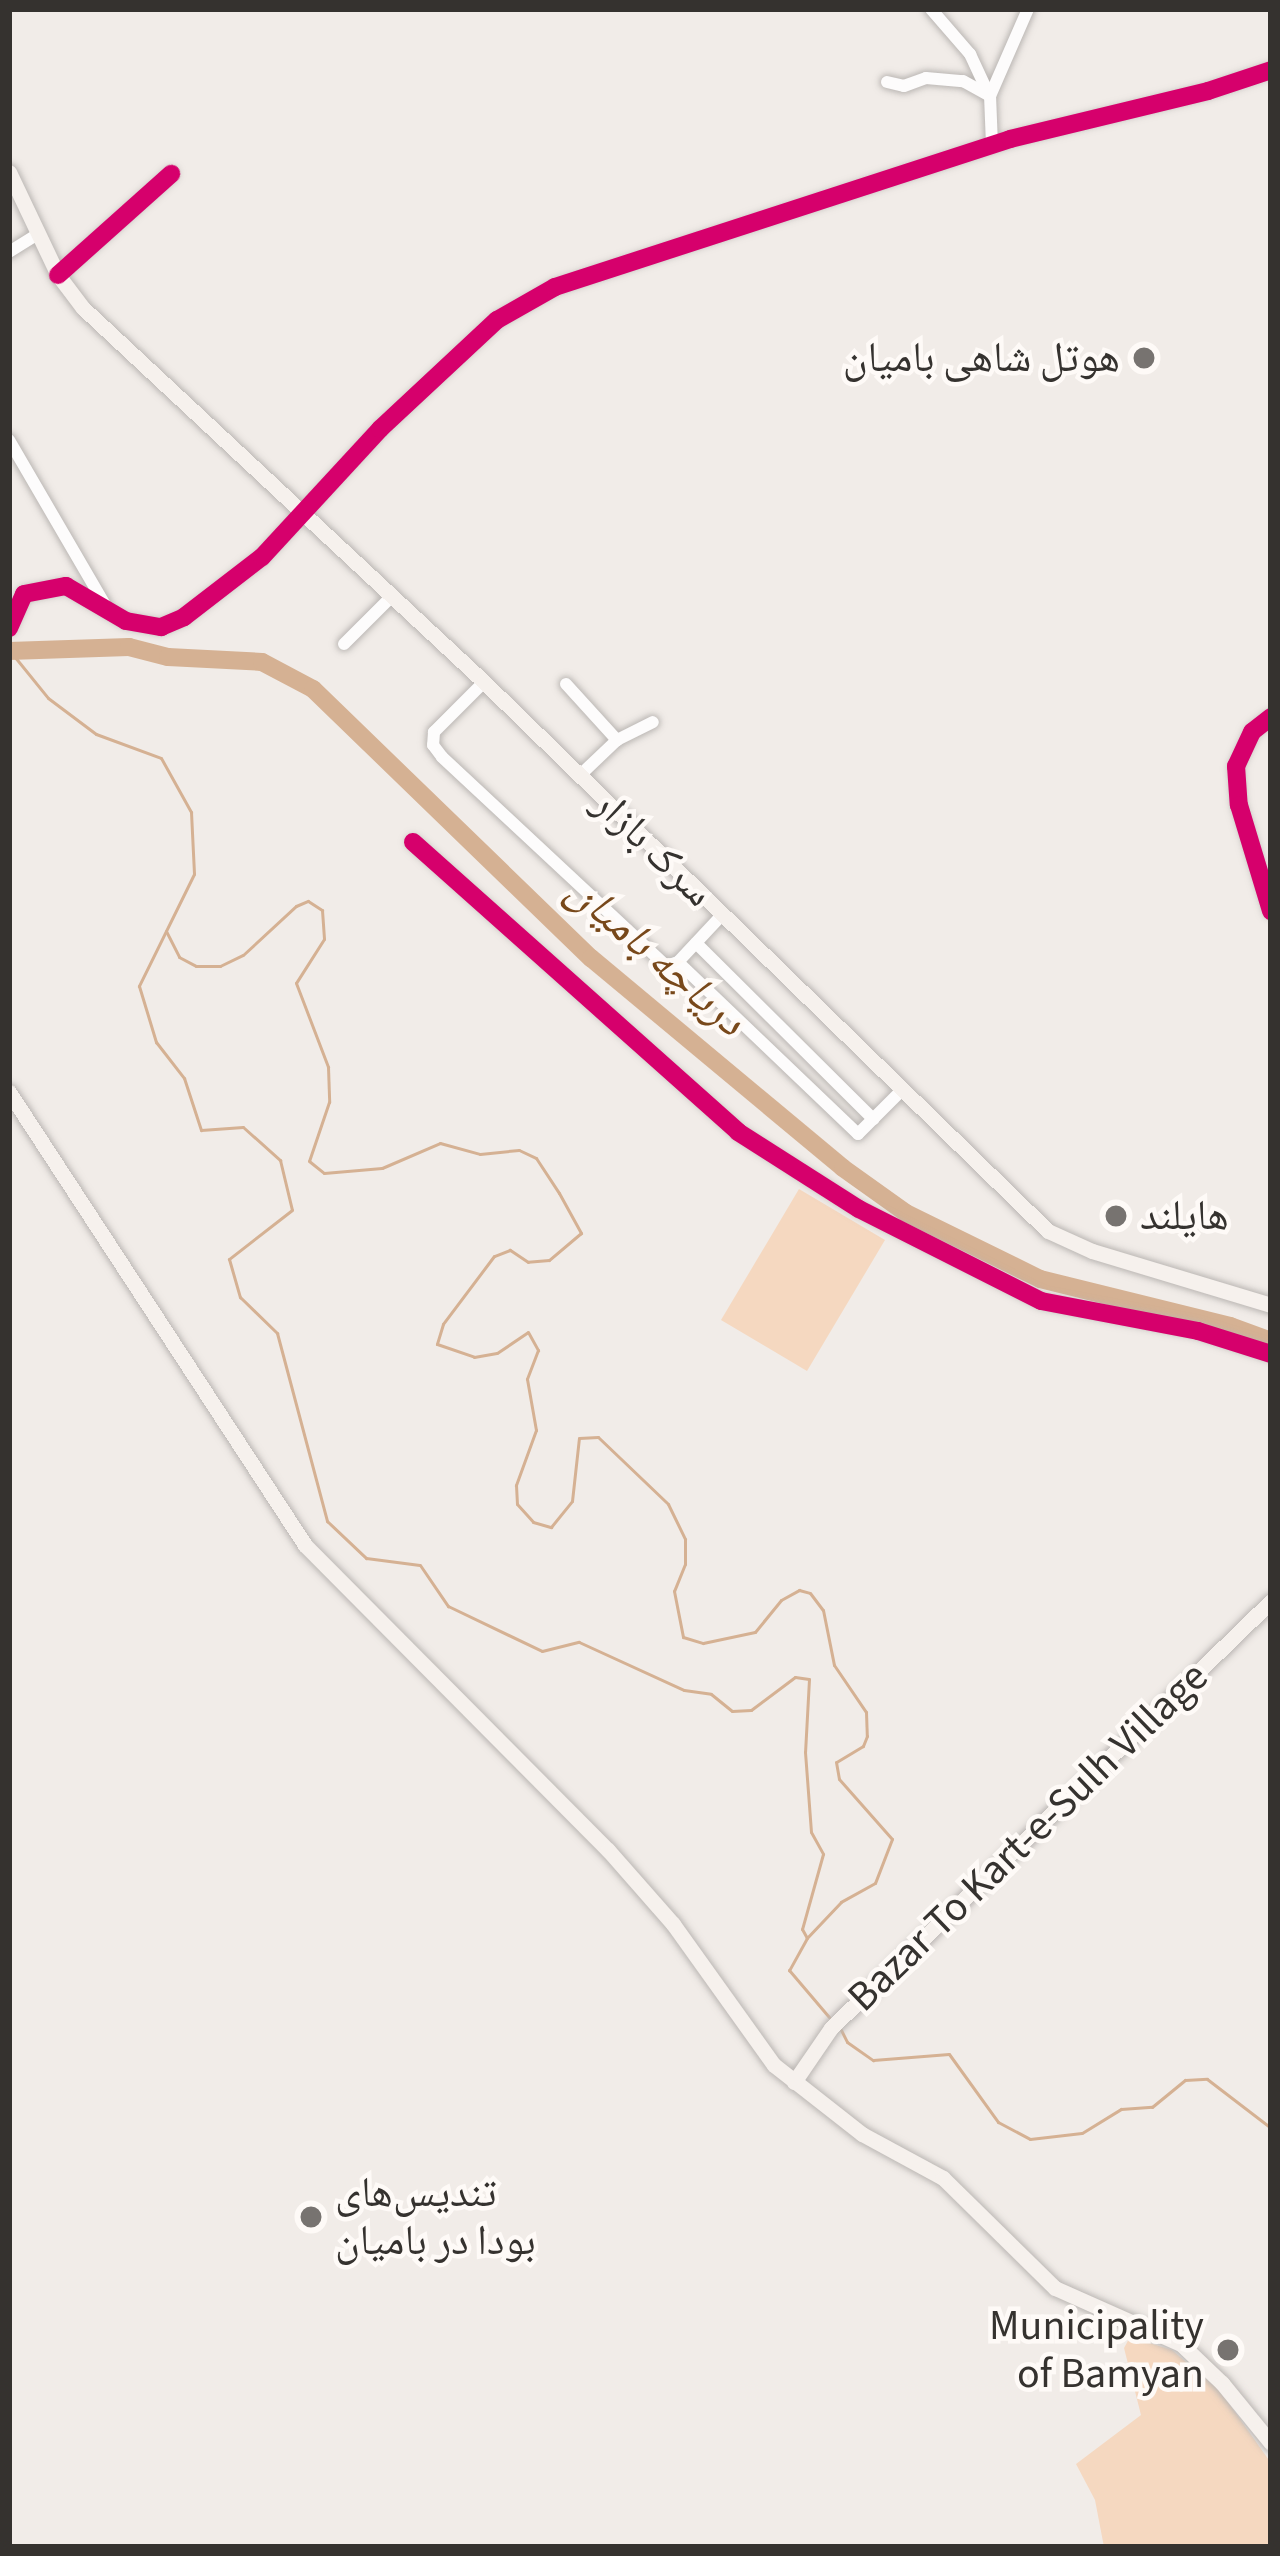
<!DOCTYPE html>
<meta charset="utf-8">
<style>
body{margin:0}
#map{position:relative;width:1280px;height:2556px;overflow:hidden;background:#f1ece8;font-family:"Source Sans 3","Noto Naskh Arabic",sans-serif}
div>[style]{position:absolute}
.green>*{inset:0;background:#f5d8c0}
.stream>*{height:3px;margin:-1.5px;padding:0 1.5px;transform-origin:1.5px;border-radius:1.5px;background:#d5b193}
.river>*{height:18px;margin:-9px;padding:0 9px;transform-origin:9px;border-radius:9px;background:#d5b193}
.roads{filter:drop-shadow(0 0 3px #bbb7b4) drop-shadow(0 0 3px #bbb7b4)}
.minor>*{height:12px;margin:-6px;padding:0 6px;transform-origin:6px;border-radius:6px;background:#fdfcfc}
.major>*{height:15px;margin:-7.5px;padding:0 7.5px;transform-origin:7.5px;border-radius:7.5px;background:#f6f1ed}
.cycleway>*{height:18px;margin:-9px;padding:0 9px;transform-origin:9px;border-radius:9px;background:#d6006c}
.dots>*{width:33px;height:33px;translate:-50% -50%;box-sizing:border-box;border:6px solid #fefaf7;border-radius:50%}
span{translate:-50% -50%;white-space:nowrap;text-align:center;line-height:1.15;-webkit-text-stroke:9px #fefaf7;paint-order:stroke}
.poi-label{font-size:42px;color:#35322f}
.right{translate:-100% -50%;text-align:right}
.left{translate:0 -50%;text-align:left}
.street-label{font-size:42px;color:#35322f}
.water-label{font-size:45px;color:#78481a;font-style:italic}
.frame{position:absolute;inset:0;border:12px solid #35322f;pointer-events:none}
</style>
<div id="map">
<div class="green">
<div style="clip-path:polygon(799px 1189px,885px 1240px,807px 1371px,721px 1320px)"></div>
<div style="clip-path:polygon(1130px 2337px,1172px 2350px,1220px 2391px,1271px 2463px,1271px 2547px,1104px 2547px,1095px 2500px,1076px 2464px,1141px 2415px,1124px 2348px)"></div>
</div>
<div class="stream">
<div style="left:10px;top:651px;width:60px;rotate:51deg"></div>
<div style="left:48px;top:698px;width:60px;rotate:36.9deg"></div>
<div style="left:96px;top:734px;width:69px;rotate:20.3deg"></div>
<div style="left:161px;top:758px;width:62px;rotate:60.9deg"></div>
<div style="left:191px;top:812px;width:62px;rotate:87.2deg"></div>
<div style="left:194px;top:874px;width:125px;rotate:116.2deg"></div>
<div style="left:139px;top:986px;width:59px;rotate:73.1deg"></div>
<div style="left:156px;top:1042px;width:46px;rotate:52.1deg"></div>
<div style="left:184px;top:1078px;width:55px;rotate:71.9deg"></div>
<div style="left:201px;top:1130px;width:42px;rotate:-4.1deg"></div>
<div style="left:243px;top:1127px;width:50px;rotate:41.7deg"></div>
<div style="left:280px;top:1160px;width:51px;rotate:76.5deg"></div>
<div style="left:292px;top:1210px;width:80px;rotate:142.1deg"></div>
<div style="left:229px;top:1259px;width:40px;rotate:74deg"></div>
<div style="left:240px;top:1297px;width:52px;rotate:44.2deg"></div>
<div style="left:277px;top:1333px;width:195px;rotate:75.1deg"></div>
<div style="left:327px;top:1521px;width:54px;rotate:43.5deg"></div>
<div style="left:366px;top:1558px;width:54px;rotate:7.4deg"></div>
<div style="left:420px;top:1565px;width:50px;rotate:55.7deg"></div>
<div style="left:448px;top:1606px;width:104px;rotate:25.6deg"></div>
<div style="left:542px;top:1651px;width:38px;rotate:-14deg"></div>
<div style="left:579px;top:1642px;width:115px;rotate:24.6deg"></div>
<div style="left:684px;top:1690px;width:27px;rotate:8deg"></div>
<div style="left:711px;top:1694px;width:27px;rotate:39deg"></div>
<div style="left:732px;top:1711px;width:19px;rotate:-3deg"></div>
<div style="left:751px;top:1710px;width:55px;rotate:-36.9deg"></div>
<div style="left:795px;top:1677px;width:14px;rotate:8deg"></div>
<div style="left:809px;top:1679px;width:73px;rotate:93.1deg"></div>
<div style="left:805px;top:1752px;width:80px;rotate:85.7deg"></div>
<div style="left:811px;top:1832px;width:25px;rotate:61deg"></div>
<div style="left:823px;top:1854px;width:78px;rotate:105.6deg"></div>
<div style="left:802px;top:1929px;width:10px;rotate:61deg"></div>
<div style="left:807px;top:1938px;width:37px;rotate:119deg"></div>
<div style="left:789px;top:1970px;width:62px;rotate:49.6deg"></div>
<div style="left:166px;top:931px;width:29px;rotate:63deg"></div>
<div style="left:179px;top:957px;width:19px;rotate:28deg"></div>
<div style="left:196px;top:966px;width:24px"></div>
<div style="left:220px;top:966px;width:25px;rotate:-26deg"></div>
<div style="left:243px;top:955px;width:72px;rotate:-42.8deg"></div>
<div style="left:296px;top:906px;width:13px;rotate:-23deg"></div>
<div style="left:308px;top:901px;width:17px;rotate:33deg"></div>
<div style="left:322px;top:910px;width:29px;rotate:86deg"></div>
<div style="left:324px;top:939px;width:52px;rotate:122.5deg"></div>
<div style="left:296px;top:983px;width:90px;rotate:69.1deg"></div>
<div style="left:328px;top:1067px;width:35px;rotate:88deg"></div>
<div style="left:329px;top:1102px;width:62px;rotate:108.7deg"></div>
<div style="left:309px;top:1161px;width:19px;rotate:39deg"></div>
<div style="left:324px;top:1173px;width:58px;rotate:-4.9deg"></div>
<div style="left:382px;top:1168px;width:63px;rotate:-23.3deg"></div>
<div style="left:440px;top:1143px;width:41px;rotate:15.4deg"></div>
<div style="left:480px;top:1154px;width:39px;rotate:-6deg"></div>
<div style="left:519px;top:1150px;width:19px;rotate:25deg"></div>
<div style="left:536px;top:1158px;width:42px;rotate:56.7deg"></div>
<div style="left:559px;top:1193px;width:46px;rotate:61.2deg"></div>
<div style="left:581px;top:1233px;width:42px;rotate:139.8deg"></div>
<div style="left:549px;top:1260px;width:21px;rotate:175deg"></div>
<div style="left:528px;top:1262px;width:22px;rotate:-146deg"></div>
<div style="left:510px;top:1250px;width:17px;rotate:159deg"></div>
<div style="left:494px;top:1256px;width:85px;rotate:126.9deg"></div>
<div style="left:443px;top:1324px;width:21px;rotate:107deg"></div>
<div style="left:437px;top:1344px;width:39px;rotate:19deg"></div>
<div style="left:474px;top:1357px;width:23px;rotate:-10deg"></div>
<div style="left:497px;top:1353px;width:37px;rotate:-34deg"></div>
<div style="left:528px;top:1332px;width:21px;rotate:61deg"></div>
<div style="left:538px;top:1350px;width:31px;rotate:111deg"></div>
<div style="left:527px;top:1379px;width:52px;rotate:80deg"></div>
<div style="left:536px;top:1430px;width:59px;rotate:110deg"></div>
<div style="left:516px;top:1485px;width:19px;rotate:87deg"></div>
<div style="left:517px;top:1504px;width:24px;rotate:48deg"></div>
<div style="left:533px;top:1522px;width:19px;rotate:16deg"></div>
<div style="left:551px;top:1527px;width:33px;rotate:-51deg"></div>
<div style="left:572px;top:1501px;width:63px;rotate:-83.7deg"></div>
<div style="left:579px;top:1438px;width:19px;rotate:-3deg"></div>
<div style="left:598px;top:1437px;width:97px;rotate:43.7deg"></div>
<div style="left:668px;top:1504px;width:39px;rotate:64deg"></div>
<div style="left:685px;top:1539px;width:25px;rotate:90deg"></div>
<div style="left:685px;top:1564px;width:29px;rotate:112deg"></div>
<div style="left:674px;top:1591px;width:47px;rotate:78.9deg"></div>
<div style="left:683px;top:1637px;width:21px;rotate:17deg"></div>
<div style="left:703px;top:1643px;width:53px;rotate:-11.9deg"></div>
<div style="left:755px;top:1632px;width:41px;rotate:-50.9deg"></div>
<div style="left:781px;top:1600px;width:21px;rotate:-29deg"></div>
<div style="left:799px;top:1590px;width:11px;rotate:15deg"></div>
<div style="left:810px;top:1593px;width:21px;rotate:53deg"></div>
<div style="left:823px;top:1610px;width:56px;rotate:78.7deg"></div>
<div style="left:834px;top:1665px;width:57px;rotate:55.8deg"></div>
<div style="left:866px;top:1712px;width:24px;rotate:88deg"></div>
<div style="left:867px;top:1736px;width:11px;rotate:112deg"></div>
<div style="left:863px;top:1746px;width:31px;rotate:149deg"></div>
<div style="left:836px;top:1762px;width:17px;rotate:80deg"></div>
<div style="left:839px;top:1779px;width:80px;rotate:48.5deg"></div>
<div style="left:892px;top:1839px;width:47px;rotate:111.1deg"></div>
<div style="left:875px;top:1883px;width:39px;rotate:151deg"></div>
<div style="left:841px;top:1902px;width:50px;rotate:133.4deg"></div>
<div style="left:841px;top:2030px;width:13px;rotate:63deg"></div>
<div style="left:847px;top:2042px;width:32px;rotate:35deg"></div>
<div style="left:873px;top:2060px;width:76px;rotate:-4.5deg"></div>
<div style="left:949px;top:2054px;width:84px;rotate:54.2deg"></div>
<div style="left:998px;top:2122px;width:36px;rotate:28deg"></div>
<div style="left:1030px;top:2139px;width:52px;rotate:-6.6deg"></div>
<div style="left:1082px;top:2133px;width:46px;rotate:-31.6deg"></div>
<div style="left:1121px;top:2109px;width:31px;rotate:-4deg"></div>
<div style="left:1152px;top:2107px;width:43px;rotate:-39.3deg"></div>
<div style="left:1185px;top:2080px;width:22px;rotate:-3deg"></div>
<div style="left:1207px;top:2079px;width:81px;rotate:37.4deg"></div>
</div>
<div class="river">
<div style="left:9px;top:651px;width:120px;rotate:-1.9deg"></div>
<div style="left:129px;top:647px;width:40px;rotate:14.4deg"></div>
<div style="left:168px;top:657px;width:94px;rotate:3deg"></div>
<div style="left:262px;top:662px;width:58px;rotate:27.9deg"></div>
<div style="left:313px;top:689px;width:387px;rotate:44.1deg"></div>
<div style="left:591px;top:958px;width:328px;rotate:39.8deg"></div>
<div style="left:843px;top:1168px;width:77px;rotate:35.5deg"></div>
<div style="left:906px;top:1213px;width:149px;rotate:26.2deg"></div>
<div style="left:1040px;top:1279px;width:196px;rotate:13.9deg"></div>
<div style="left:1230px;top:1326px;width:44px;rotate:20.1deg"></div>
</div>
<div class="roads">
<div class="minor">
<div style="left:931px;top:9px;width:60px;rotate:49.1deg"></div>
<div style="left:970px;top:54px;width:45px;rotate:65.1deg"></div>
<div style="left:887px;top:82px;width:17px;rotate:13deg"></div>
<div style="left:904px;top:86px;width:23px;rotate:-20deg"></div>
<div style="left:926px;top:78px;width:37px;rotate:5deg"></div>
<div style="left:963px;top:81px;width:31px;rotate:29deg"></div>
<div style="left:992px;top:145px;width:49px;rotate:-92.3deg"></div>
<div style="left:990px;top:96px;width:95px;rotate:-66.4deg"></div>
<div style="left:9px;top:252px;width:34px;rotate:-32deg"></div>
<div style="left:58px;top:275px;width:152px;rotate:-41.8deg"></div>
<div style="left:9px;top:440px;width:191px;rotate:59.8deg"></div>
<div style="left:9px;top:628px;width:37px;rotate:-66deg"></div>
<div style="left:24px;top:594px;width:43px;rotate:-10.8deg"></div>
<div style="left:66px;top:586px;width:69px;rotate:30.3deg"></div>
<div style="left:126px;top:621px;width:36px;rotate:10deg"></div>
<div style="left:161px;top:627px;width:25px;rotate:-23deg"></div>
<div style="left:184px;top:617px;width:98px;rotate:-37.6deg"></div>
<div style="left:262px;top:557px;width:174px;rotate:-47.3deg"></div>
<div style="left:380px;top:429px;width:160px;rotate:-43deg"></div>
<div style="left:497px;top:320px;width:67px;rotate:-29.6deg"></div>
<div style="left:555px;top:287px;width:478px;rotate:-18deg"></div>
<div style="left:1010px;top:139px;width:204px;rotate:-13.6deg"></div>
<div style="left:1208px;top:91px;width:66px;rotate:-18.4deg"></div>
<div style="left:344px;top:644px;width:68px;rotate:-45deg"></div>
<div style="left:484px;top:682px;width:71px;rotate:135deg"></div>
<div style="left:434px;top:732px;width:13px;rotate:94deg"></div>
<div style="left:433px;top:745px;width:15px;rotate:53deg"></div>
<div style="left:442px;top:757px;width:306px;rotate:43deg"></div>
<div style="left:666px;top:966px;width:13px;rotate:-18deg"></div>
<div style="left:678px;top:962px;width:64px;rotate:-46.9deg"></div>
<div style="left:566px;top:684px;width:76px;rotate:47.7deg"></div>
<div style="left:617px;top:740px;width:52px;rotate:136.5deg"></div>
<div style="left:1271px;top:717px;width:24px;rotate:142deg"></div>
<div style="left:1252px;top:732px;width:38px;rotate:115deg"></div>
<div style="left:1236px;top:766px;width:39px;rotate:86deg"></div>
<div style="left:1239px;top:805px;width:111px;rotate:73.2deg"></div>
<div style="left:617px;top:740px;width:40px;rotate:-26.6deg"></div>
<div style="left:413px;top:842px;width:436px;rotate:41.7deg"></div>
<div style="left:738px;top:1132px;width:143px;rotate:32.5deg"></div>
<div style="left:859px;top:1209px;width:204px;rotate:26.8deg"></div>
<div style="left:1041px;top:1301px;width:160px;rotate:10.8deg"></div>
<div style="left:1198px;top:1331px;width:77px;rotate:17.5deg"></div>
<div style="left:696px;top:943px;width:250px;rotate:44.8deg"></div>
<div style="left:678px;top:962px;width:249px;rotate:43.7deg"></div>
<div style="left:858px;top:1134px;width:64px;rotate:-45deg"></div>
</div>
<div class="major">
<div style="left:9px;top:172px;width:114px;rotate:64.6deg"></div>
<div style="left:58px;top:275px;width:41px;rotate:52.9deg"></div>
<div style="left:83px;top:308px;width:548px;rotate:43deg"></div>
<div style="left:484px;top:682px;width:787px;rotate:44.23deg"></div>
<div style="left:1048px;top:1231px;width:48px;rotate:24.4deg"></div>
<div style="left:1092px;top:1251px;width:187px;rotate:16.8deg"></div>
<div style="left:9px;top:1092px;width:541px;rotate:56.84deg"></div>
<div style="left:305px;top:1545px;width:430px;rotate:45.2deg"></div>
<div style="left:608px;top:1850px;width:98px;rotate:48.7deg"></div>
<div style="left:673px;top:1924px;width:173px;rotate:54.4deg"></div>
<div style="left:774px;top:2065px;width:112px;rotate:38.1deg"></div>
<div style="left:862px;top:2134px;width:92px;rotate:28.5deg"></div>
<div style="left:943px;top:2178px;width:157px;rotate:44.5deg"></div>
<div style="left:1055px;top:2288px;width:138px;rotate:24deg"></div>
<div style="left:1181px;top:2344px;width:57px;rotate:43.6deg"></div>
<div style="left:1222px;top:2383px;width:77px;rotate:50.8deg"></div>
<div style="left:794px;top:2082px;width:65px;rotate:-55.6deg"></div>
<div style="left:831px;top:2028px;width:613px;rotate:-44.14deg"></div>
</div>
</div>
<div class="cycleway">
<div style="left:58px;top:275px;width:152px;rotate:-41.8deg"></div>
<div style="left:9px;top:628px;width:37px;rotate:-66deg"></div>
<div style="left:24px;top:594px;width:43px;rotate:-10.8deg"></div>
<div style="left:66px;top:586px;width:69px;rotate:30.3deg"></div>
<div style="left:126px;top:621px;width:36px;rotate:10deg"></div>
<div style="left:161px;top:627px;width:25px;rotate:-23deg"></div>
<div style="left:184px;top:617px;width:98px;rotate:-37.6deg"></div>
<div style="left:262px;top:557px;width:174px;rotate:-47.3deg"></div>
<div style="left:380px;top:429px;width:160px;rotate:-43deg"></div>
<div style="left:497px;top:320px;width:67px;rotate:-29.6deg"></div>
<div style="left:555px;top:287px;width:478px;rotate:-18deg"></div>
<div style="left:1010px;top:139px;width:204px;rotate:-13.6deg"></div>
<div style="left:1208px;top:91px;width:66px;rotate:-18.4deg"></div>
<div style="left:1271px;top:717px;width:24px;rotate:142deg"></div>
<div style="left:1252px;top:732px;width:38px;rotate:115deg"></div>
<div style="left:1236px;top:766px;width:39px;rotate:86deg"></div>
<div style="left:1239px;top:805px;width:111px;rotate:73.2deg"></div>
<div style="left:413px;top:842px;width:436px;rotate:41.7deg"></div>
<div style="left:738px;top:1132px;width:143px;rotate:32.5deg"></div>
<div style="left:859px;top:1209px;width:204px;rotate:26.8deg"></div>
<div style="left:1041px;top:1301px;width:160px;rotate:10.8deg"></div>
<div style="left:1198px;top:1331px;width:77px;rotate:17.5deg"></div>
</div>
<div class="dots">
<div style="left:1144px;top:358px;background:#777370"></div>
<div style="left:1116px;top:1216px;background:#777370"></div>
<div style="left:311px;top:2217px;background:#777370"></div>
<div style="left:1228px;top:2350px;background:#777370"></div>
</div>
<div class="poi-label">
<span class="right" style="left:1120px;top:358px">هوتل شاهی بامیان</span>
<span class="left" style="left:1140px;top:1216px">هایلند</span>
<span class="left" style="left:335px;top:2217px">تندیس‌های<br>بودا در بامیان</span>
<span class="right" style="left:1204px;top:2350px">Municipality<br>of Bamyan</span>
</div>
<div class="street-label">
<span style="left:653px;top:848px;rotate:44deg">سرک بازار</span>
<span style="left:1028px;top:1837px;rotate:-44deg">Bazar To Kart-e-Sulh Village</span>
</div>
<div class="water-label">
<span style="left:656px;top:956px;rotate:41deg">دریاچه بامیان</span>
</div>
<div class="frame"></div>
</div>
